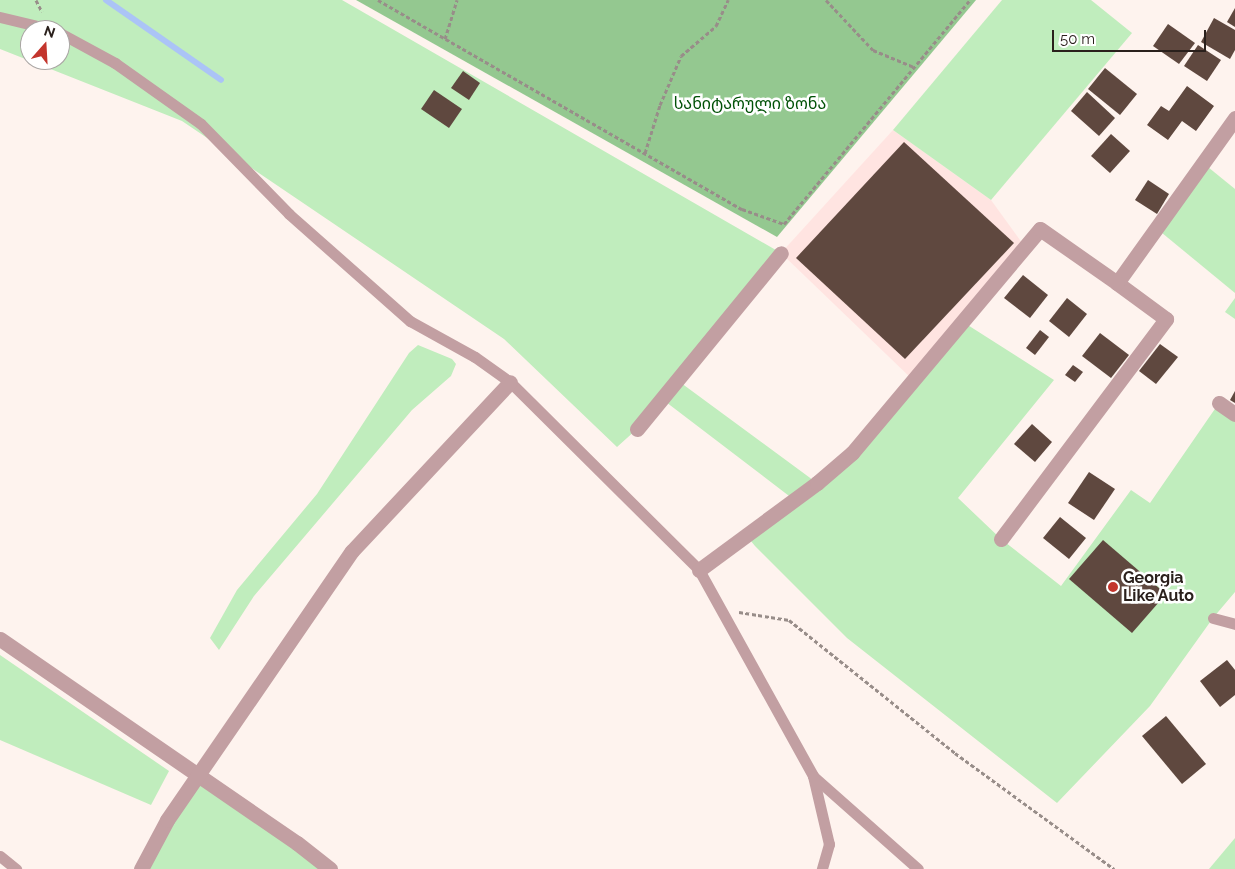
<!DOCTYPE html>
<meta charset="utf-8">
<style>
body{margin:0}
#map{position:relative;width:1235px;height:869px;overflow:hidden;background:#fef3ee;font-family:Raleway,"Noto Sans Georgian",sans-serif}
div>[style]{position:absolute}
.industrial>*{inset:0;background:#ffe4e1}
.green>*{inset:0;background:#c0edbd}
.forest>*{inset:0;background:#94c890}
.stream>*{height:6px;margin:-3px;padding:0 3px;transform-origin:3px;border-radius:3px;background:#abc4f6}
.building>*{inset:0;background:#5f483f}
.path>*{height:3px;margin-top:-1.5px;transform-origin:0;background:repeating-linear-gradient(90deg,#988d89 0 4px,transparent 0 6.5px)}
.lane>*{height:11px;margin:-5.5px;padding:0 5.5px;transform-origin:5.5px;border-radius:5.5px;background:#c29fa2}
.street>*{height:15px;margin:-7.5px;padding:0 7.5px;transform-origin:7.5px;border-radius:7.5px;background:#c29fa2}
.dots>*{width:14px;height:14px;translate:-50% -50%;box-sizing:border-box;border:2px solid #fff;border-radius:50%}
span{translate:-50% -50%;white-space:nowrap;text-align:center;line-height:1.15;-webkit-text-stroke:5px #fff;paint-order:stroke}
.park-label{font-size:16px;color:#015106}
.poi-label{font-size:16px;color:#2a201c;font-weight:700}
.left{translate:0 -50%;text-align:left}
.north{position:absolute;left:20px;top:20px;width:50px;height:50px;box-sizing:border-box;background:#fff;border:1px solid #aaa6a4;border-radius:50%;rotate:19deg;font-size:14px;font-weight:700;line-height:20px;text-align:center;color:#2a201c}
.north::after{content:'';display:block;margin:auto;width:18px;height:22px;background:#c3352d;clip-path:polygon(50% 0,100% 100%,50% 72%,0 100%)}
.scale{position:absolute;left:1052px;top:30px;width:154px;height:22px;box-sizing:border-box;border:2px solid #2a201c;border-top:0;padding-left:6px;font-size:15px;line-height:18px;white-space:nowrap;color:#2a201c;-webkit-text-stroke:4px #fff;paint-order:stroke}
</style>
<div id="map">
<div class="industrial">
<div style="clip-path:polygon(893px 130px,991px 200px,1025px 247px,914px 381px,781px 253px)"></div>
</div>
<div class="green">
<div style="clip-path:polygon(evenodd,0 0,342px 0,781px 253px,677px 380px,817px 483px,963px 322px,1054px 380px,958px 498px,1001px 539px,1061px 586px,1131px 490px,1150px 503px,1219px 403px,1235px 414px,1235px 592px,1213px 618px,1150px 706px,1057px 803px,847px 638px,755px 546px,746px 535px,793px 499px,662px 399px,637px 429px,617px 447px,504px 339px,182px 121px,0 49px,0 0,30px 30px,60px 30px,60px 60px,30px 60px,30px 30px)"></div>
<div style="clip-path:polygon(1002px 0,1091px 0,1132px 33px,991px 200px,893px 130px)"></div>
<div style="clip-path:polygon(1203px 163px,1235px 189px,1235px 293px,1156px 228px)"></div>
<div style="clip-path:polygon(1235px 298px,1235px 319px,1225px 312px)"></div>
<div style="clip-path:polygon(418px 345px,452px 359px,456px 364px,451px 376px,412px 410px,254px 596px,219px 650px,210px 638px,237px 590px,317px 494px,409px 353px)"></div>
<div style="clip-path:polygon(0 655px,169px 771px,151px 805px,0 740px)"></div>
<div style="clip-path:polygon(197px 776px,330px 869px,141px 869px)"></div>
<div style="clip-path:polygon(1235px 838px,1235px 869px,1209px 869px)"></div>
</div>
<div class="forest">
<div style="clip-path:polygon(356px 0,976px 0,777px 237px)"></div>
</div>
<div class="stream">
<div style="left:106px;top:0;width:140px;rotate:34.8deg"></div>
</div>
<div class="building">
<div style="clip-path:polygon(1235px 8px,1235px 27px,1227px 22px)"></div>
<div style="clip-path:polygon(1214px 18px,1235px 30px,1235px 50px,1230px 59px,1201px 42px)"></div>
<div style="clip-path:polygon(1168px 24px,1195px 43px,1179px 64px,1153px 46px)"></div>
<div style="clip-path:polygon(1198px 45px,1221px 60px,1207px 81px,1184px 66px)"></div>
<div style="clip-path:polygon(1105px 68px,1137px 94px,1120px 115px,1088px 89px)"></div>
<div style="clip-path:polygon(463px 71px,480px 83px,469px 100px,451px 88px)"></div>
<div style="clip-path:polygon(1187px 86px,1214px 106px,1196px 131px,1182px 121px,1168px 140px,1147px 125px,1161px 106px,1169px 111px)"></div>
<div style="clip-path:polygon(434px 90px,462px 109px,449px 128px,421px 109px)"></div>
<div style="clip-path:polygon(1087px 92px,1115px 118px,1099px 136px,1071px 111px)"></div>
<div style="clip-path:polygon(1111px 134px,1130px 151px,1110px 173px,1091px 156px)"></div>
<div style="clip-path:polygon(904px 142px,1014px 243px,905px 359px,796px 258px)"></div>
<div style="clip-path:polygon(1148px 180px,1169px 194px,1157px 214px,1135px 200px)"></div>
<div style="clip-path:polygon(1023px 275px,1048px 295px,1030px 318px,1004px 298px)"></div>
<div style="clip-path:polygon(1067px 298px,1087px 314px,1069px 337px,1049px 321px)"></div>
<div style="clip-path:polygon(1040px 330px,1049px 337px,1035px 355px,1026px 348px)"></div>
<div style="clip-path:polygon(1100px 333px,1129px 355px,1111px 378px,1082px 356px)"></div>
<div style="clip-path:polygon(1160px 344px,1178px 357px,1156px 384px,1139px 371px)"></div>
<div style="clip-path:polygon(1073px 365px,1083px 372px,1075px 382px,1065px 375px)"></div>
<div style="clip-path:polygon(1235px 391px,1235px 403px,1230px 400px)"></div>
<div style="clip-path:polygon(1032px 424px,1052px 442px,1035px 462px,1014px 444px)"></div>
<div style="clip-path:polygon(1089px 472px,1115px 489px,1094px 520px,1068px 503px)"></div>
<div style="clip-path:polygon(1060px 517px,1086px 538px,1069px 559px,1043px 538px)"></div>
<div style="clip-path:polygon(1103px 540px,1166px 594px,1132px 633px,1069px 579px)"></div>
<div style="clip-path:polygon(1227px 660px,1235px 670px,1235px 695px,1220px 707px,1200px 681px)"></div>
<div style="clip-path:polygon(1166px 716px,1206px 764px,1182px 784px,1142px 736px)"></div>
</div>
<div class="path">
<div style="left:36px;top:0;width:13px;rotate:63deg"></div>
<div style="left:378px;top:0;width:420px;rotate:29.9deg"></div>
<div style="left:742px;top:209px;width:45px;rotate:19.7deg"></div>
<div style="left:784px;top:224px;width:291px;rotate:-50.3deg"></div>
<div style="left:826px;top:0;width:69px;rotate:46.8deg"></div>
<div style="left:873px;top:50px;width:44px;rotate:22.5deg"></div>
<div style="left:445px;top:39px;width:41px;rotate:-72.9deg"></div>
<div style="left:645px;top:153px;width:50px;rotate:-72.6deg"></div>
<div style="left:660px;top:105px;width:53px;rotate:-66.8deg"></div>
<div style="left:681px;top:56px;width:46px;rotate:-40.6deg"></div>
<div style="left:716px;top:26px;width:29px;rotate:-65deg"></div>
<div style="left:739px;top:612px;width:51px;rotate:9.1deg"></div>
<div style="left:789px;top:620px;width:213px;rotate:38.7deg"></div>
<div style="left:955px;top:753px;width:197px;rotate:36.1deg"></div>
</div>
<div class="lane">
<div style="left:0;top:17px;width:56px;rotate:13.5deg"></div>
<div style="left:60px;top:33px;width:63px;rotate:28.6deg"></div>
<div style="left:115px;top:63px;width:105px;rotate:35.3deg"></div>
<div style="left:201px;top:124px;width:126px;rotate:45.6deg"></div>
<div style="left:289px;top:214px;width:162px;rotate:41.5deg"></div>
<div style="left:410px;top:321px;width:74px;rotate:29deg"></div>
<div style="left:475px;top:357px;width:43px;rotate:35.5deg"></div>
<div style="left:510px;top:382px;width:267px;rotate:44.8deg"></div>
<div style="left:699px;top:570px;width:235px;rotate:61deg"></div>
<div style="left:813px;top:776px;width:140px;rotate:41.5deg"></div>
<div style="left:1213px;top:618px;width:23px;rotate:15deg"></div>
<div style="left:813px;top:776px;width:70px;rotate:76.8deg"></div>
<div style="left:829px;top:844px;width:26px;rotate:106deg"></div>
<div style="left:0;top:856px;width:21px;rotate:39deg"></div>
</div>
<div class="street">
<div style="left:1219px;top:403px;width:19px;rotate:35deg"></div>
<div style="left:637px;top:429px;width:227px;rotate:-50.7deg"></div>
<div style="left:1001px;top:539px;width:275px;rotate:-53.1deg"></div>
<div style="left:1166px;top:319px;width:61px;rotate:-143.7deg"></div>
<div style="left:1117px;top:283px;width:203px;rotate:-54.4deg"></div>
<div style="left:699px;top:570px;width:147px;rotate:-36.4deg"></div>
<div style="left:817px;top:483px;width:46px;rotate:-40.6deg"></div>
<div style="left:852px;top:453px;width:292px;rotate:-50deg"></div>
<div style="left:1040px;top:229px;width:94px;rotate:35deg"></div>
<div style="left:0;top:639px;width:360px;rotate:34.5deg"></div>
<div style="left:297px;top:843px;width:42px;rotate:38.2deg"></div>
<div style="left:141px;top:869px;width:55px;rotate:-62deg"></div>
<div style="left:167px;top:820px;width:326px;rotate:-55.5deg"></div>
<div style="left:352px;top:551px;width:231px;rotate:-46.9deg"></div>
</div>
<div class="dots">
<div style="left:1113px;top:587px;background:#c3352d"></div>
</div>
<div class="park-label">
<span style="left:750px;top:104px">სანიტარული ზონა</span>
</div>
<div class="poi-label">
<span class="left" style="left:1123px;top:587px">Georgia<br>Like Auto</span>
</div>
<div class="north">N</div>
<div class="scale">50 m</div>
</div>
